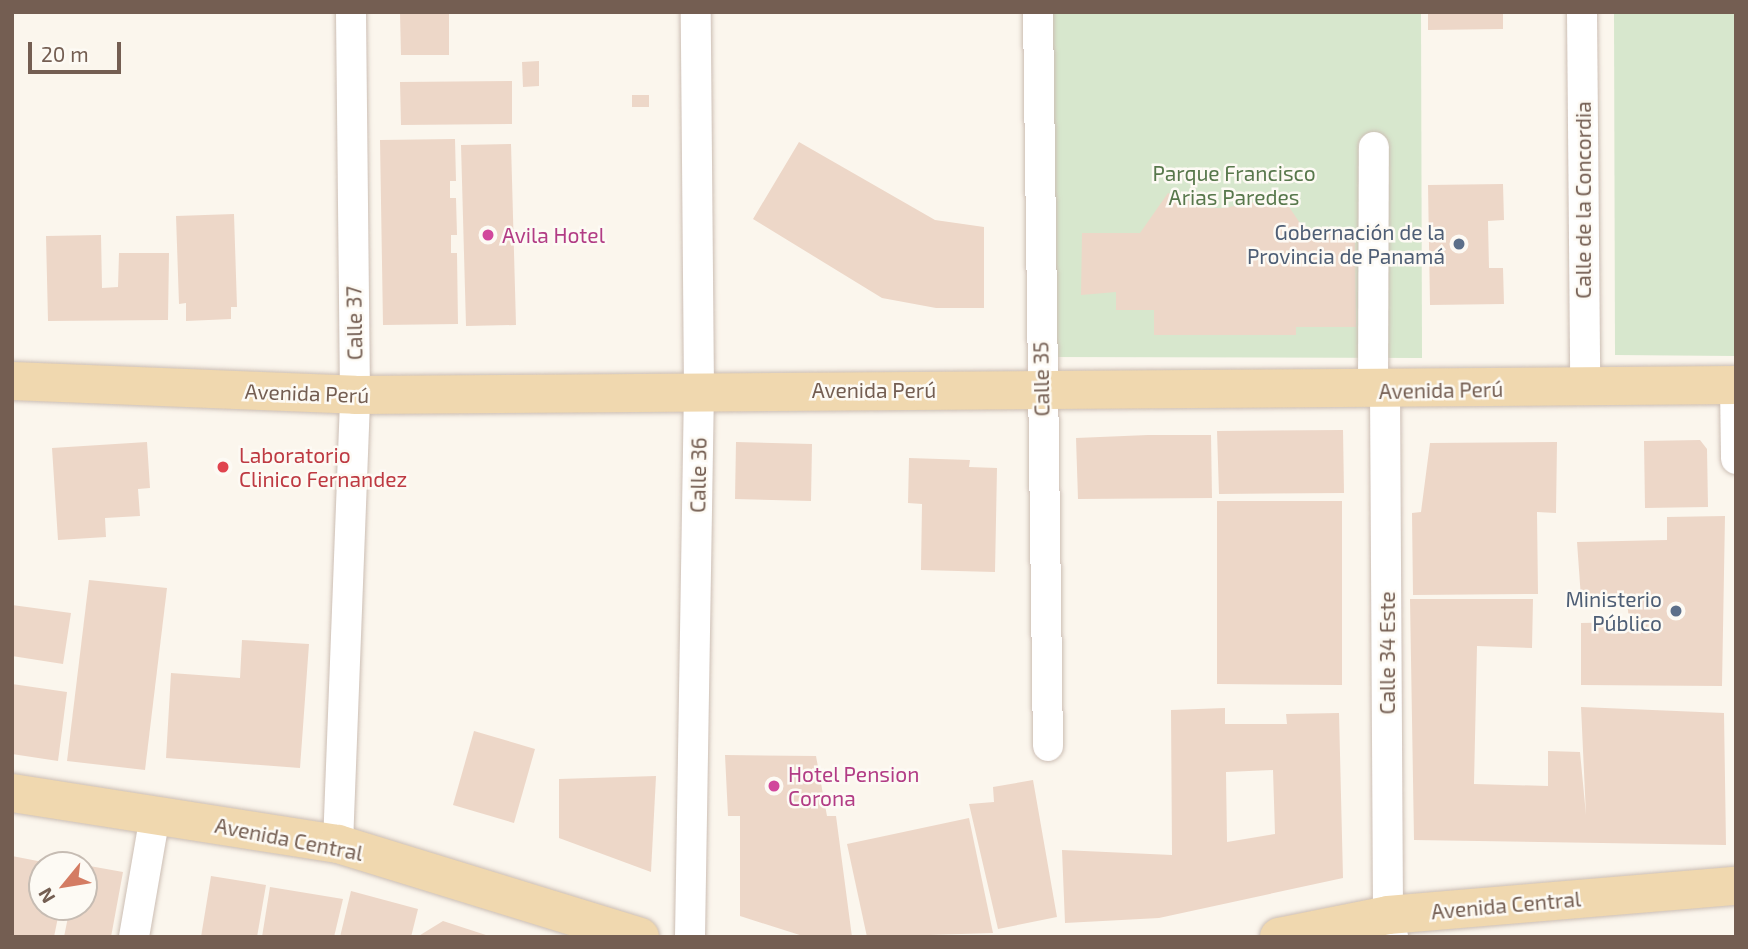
<!DOCTYPE html>
<meta charset="utf-8">
<style>
body{margin:0}
#map{position:relative;width:1748px;height:949px;overflow:hidden;background:#fbf6ed;font-family:"Exo 2",sans-serif}
div>[style]{position:absolute}
.green>*{inset:0;background:#d7e7cd}
.building>*{inset:0;background:#edd7c8}
.roads{filter:drop-shadow(0 0 2px #ccbeb4) drop-shadow(0 0 2px #ccbeb4)}
.minor>*{height:30px;margin:-15px;padding:0 15px;transform-origin:15px;border-radius:15px;background:#fff}
.major>*{height:38px;margin:-19px;padding:0 19px;transform-origin:19px;border-radius:19px;background:#f0d8af}
.dots>*{width:19px;height:19px;translate:-50% -50%;box-sizing:border-box;border:4px solid #fdfaf4;border-radius:50%}
span{translate:-50% -50%;white-space:nowrap;text-align:center;line-height:1.15;-webkit-text-stroke:5px #fdfaf4;paint-order:stroke}
.park-label{font-size:21px;color:#58784c}
.street-label{font-size:21px;color:#745e52}
.service-label{font-size:21px;color:#4e5e75}
.right{translate:-100% -50%;text-align:right}
.hotel-label{font-size:21px;color:#b23c85}
.left{translate:0 -50%;text-align:left}
.health-label{font-size:21px;color:#be3a42}
.frame{position:absolute;inset:0;border:14px solid #745e52;pointer-events:none}
.north{position:absolute;left:28px;top:851px;width:70px;height:70px;box-sizing:border-box;background:#fdfaf4;border:2px solid #c6bcb3;border-radius:50%;rotate:240deg;font-size:19px;font-weight:700;line-height:28px;text-align:center;color:#745e52}
.north::after{content:'';display:block;margin:auto;width:24px;height:32px;background:#d47c63;clip-path:polygon(50% 0,100% 100%,50% 72%,0 100%)}
.scale{position:absolute;left:28px;top:42px;width:93px;height:32px;box-sizing:border-box;border:4px solid #745e52;border-top:0;padding-left:9px;font-size:21px;line-height:24px;white-space:nowrap;color:#745e52;-webkit-text-stroke:5px #fdfaf4;paint-order:stroke}
</style>
<div id="map">
<div class="green">
<div style="clip-path:polygon(1045px 12px,1421px 12px,1422px 358px,1047px 357px)"></div>
<div style="clip-path:polygon(1614px 12px,1736px 12px,1736px 356px,1615px 355px)"></div>
</div>
<div class="building">
<div style="clip-path:polygon(1428px 12px,1503px 12px,1503px 29px,1428px 30px)"></div>
<div style="clip-path:polygon(400px 13px,449px 13px,449px 55px,401px 55px)"></div>
<div style="clip-path:polygon(539px 61px,539px 86px,523px 87px,522px 62px)"></div>
<div style="clip-path:polygon(512px 81px,512px 124px,401px 125px,400px 82px)"></div>
<div style="clip-path:polygon(632px 95px,649px 95px,649px 107px,632px 107px)"></div>
<div style="clip-path:polygon(455px 139px,456px 181px,450px 181px,450px 198px,456px 198px,457px 235px,451px 235px,451px 253px,457px 253px,458px 324px,383px 325px,380px 140px)"></div>
<div style="clip-path:polygon(799px 142px,935px 220px,984px 227px,984px 308px,936px 308px,882px 298px,753px 219px)"></div>
<div style="clip-path:polygon(511px 144px,516px 325px,466px 326px,461px 145px)"></div>
<div style="clip-path:polygon(1503px 184px,1504px 220px,1488px 221px,1489px 268px,1503px 268px,1504px 304px,1430px 305px,1428px 185px)"></div>
<div style="clip-path:polygon(1279px 192px,1306px 232px,1355px 231px,1356px 327px,1296px 327px,1296px 335px,1154px 335px,1154px 310px,1116px 310px,1116px 292px,1081px 295px,1082px 233px,1140px 233px,1168px 193px,1208px 208px,1224px 208px,1260px 201px)"></div>
<div style="clip-path:polygon(234px 214px,237px 307px,231px 307px,231px 319px,186px 321px,186px 303px,179px 304px,176px 216px)"></div>
<div style="clip-path:polygon(101px 235px,102px 288px,118px 287px,119px 253px,169px 253px,168px 320px,48px 321px,46px 236px)"></div>
<div style="clip-path:polygon(1343px 430px,1344px 493px,1219px 494px,1217px 431px)"></div>
<div style="clip-path:polygon(1148px 435px,1211px 435px,1212px 498px,1078px 499px,1076px 438px)"></div>
<div style="clip-path:polygon(1700px 440px,1707px 449px,1708px 507px,1645px 508px,1644px 441px)"></div>
<div style="clip-path:polygon(147px 442px,150px 488px,138px 489px,140px 516px,105px 518px,106px 537px,58px 540px,52px 448px)"></div>
<div style="clip-path:polygon(736px 442px,812px 444px,811px 501px,735px 499px)"></div>
<div style="clip-path:polygon(1557px 442px,1556px 513px,1537px 512px,1538px 594px,1413px 595px,1412px 513px,1421px 512px,1430px 443px)"></div>
<div style="clip-path:polygon(909px 458px,970px 460px,969px 467px,997px 468px,995px 572px,921px 570px,922px 504px,908px 503px)"></div>
<div style="clip-path:polygon(1217px 501px,1342px 501px,1342px 685px,1217px 684px)"></div>
<div style="clip-path:polygon(1725px 516px,1722px 686px,1581px 685px,1581px 623px,1629px 622px,1627px 599px,1581px 598px,1577px 542px,1667px 540px,1667px 517px)"></div>
<div style="clip-path:polygon(89px 580px,167px 588px,145px 770px,67px 761px)"></div>
<div style="clip-path:polygon(1410px 599px,1533px 599px,1532px 648px,1477px 646px,1474px 784px,1548px 786px,1548px 751px,1580px 752px,1586px 815px,1581px 707px,1724px 713px,1726px 845px,1414px 840px)"></div>
<div style="clip-path:polygon(12px 605px,71px 613px,63px 664px,12px 656px)"></div>
<div style="clip-path:polygon(242px 640px,309px 644px,300px 768px,166px 758px,171px 673px,240px 678px)"></div>
<div style="clip-path:polygon(12px 684px,67px 692px,58px 761px,12px 754px)"></div>
<div style="clip-path:polygon(evenodd,1225px 708px,1225px 724px,1287px 724px,1286px 714px,1339px 713px,1343px 878px,1159px 918px,1065px 923px,1062px 850px,1172px 855px,1171px 710px,1225px 708px,1273px 770px,1275px 834px,1227px 842px,1226px 772px,1273px 770px)"></div>
<div style="clip-path:polygon(474px 731px,535px 749px,514px 823px,453px 805px)"></div>
<div style="clip-path:polygon(725px 755px,816px 756px,827px 816px,836px 816px,852px 937px,806px 937px,740px 916px,740px 816px,728px 816px)"></div>
<div style="clip-path:polygon(656px 776px,651px 872px,559px 838px,559px 779px)"></div>
<div style="clip-path:polygon(1033px 780px,1057px 917px,998px 929px,969px 804px,994px 802px,993px 787px)"></div>
<div style="clip-path:polygon(969px 818px,993px 933px,867px 937px,847px 844px)"></div>
<div style="clip-path:polygon(12px 856px,53px 864px,42px 865px,42px 907px,60px 907px,54px 937px,12px 937px)"></div>
<div style="clip-path:polygon(84px 865px,123px 872px,111px 937px,64px 937px,70px 907px,84px 907px)"></div>
<div style="clip-path:polygon(211px 876px,266px 885px,257px 937px,201px 937px)"></div>
<div style="clip-path:polygon(270px 887px,343px 899px,334px 937px,262px 937px)"></div>
<div style="clip-path:polygon(351px 891px,418px 909px,411px 937px,340px 937px)"></div>
<div style="clip-path:polygon(443px 921px,489px 936px,488px 937px,417px 937px)"></div>
</div>
<div class="roads">
<div class="minor">
<div style="left:1038px;top:12px;width:734px;rotate:89.22deg"></div>
<div style="left:1582px;top:12px;width:375px;rotate:89.5deg"></div>
<div style="left:1735px;top:385px;width:74px;rotate:89.2deg"></div>
<div style="left:1385px;top:390px;width:525px;rotate:89.67deg"></div>
<div style="left:1388px;top:915px;width:23px;rotate:77deg"></div>
<div style="left:1373px;top:391px;width:244px;rotate:-89.8deg"></div>
<div style="left:338px;top:844px;width:449px;rotate:-87.8deg"></div>
<div style="left:355px;top:395px;width:383px;rotate:-90.6deg"></div>
<div style="left:134px;top:937px;width:124px;rotate:-80.2deg"></div>
<div style="left:690px;top:937px;width:547px;rotate:-89.06deg"></div>
<div style="left:699px;top:390px;width:378px;rotate:-90.5deg"></div>
</div>
<div class="major">
<div style="left:12px;top:381px;width:343px;rotate:2.3deg"></div>
<div style="left:355px;top:395px;width:1381px;rotate:-0.41deg"></div>
<div style="left:12px;top:793px;width:330px;rotate:8.9deg"></div>
<div style="left:338px;top:844px;width:316px;rotate:17.1deg"></div>
<div style="left:1279px;top:937px;width:111px;rotate:-11.4deg"></div>
<div style="left:1388px;top:915px;width:349px;rotate:-4.8deg"></div>
</div>
</div>
<div class="dots">
<div style="left:488px;top:235px;background:#d1479c"></div>
<div style="left:1459px;top:244px;background:#5c6f8a"></div>
<div style="left:223px;top:467px;background:#e0444e"></div>
<div style="left:1676px;top:611px;background:#5c6f8a"></div>
<div style="left:774px;top:786px;background:#d1479c"></div>
</div>
<div class="park-label">
<span style="left:1234px;top:185px">Parque Francisco<br>Arias Paredes</span>
</div>
<div class="street-label">
<span style="left:1583px;top:200px;rotate:-90deg">Calle de la Concordia</span>
<span style="left:354px;top:323px;rotate:-91deg">Calle 37</span>
<span style="left:1041px;top:379px;rotate:-91deg">Calle 35</span>
<span style="left:874px;top:390px">Avenida Perú</span>
<span style="left:1441px;top:390px;rotate:-1deg">Avenida Perú</span>
<span style="left:307px;top:393px;rotate:2deg">Avenida Perú</span>
<span style="left:698px;top:475px;rotate:-89deg">Calle 36</span>
<span style="left:1387px;top:653px;rotate:-90deg">Calle 34 Este</span>
<span style="left:289px;top:839px;rotate:11deg">Avenida Central</span>
<span style="left:1506px;top:905px;rotate:-5deg">Avenida Central</span>
</div>
<div class="service-label">
<span class="right" style="left:1445px;top:244px">Gobernación de la<br>Provincia de Panamá</span>
<span class="right" style="left:1662px;top:611px">Ministerio<br>Público</span>
</div>
<div class="hotel-label">
<span class="left" style="left:502px;top:235px">Avila Hotel</span>
<span class="left" style="left:788px;top:786px">Hotel Pension<br>Corona</span>
</div>
<div class="health-label">
<span class="left" style="left:239px;top:467px">Laboratorio<br>Clinico Fernandez</span>
</div>
<div class="frame"></div>
<div class="north">N</div>
<div class="scale">20 m</div>
</div>
